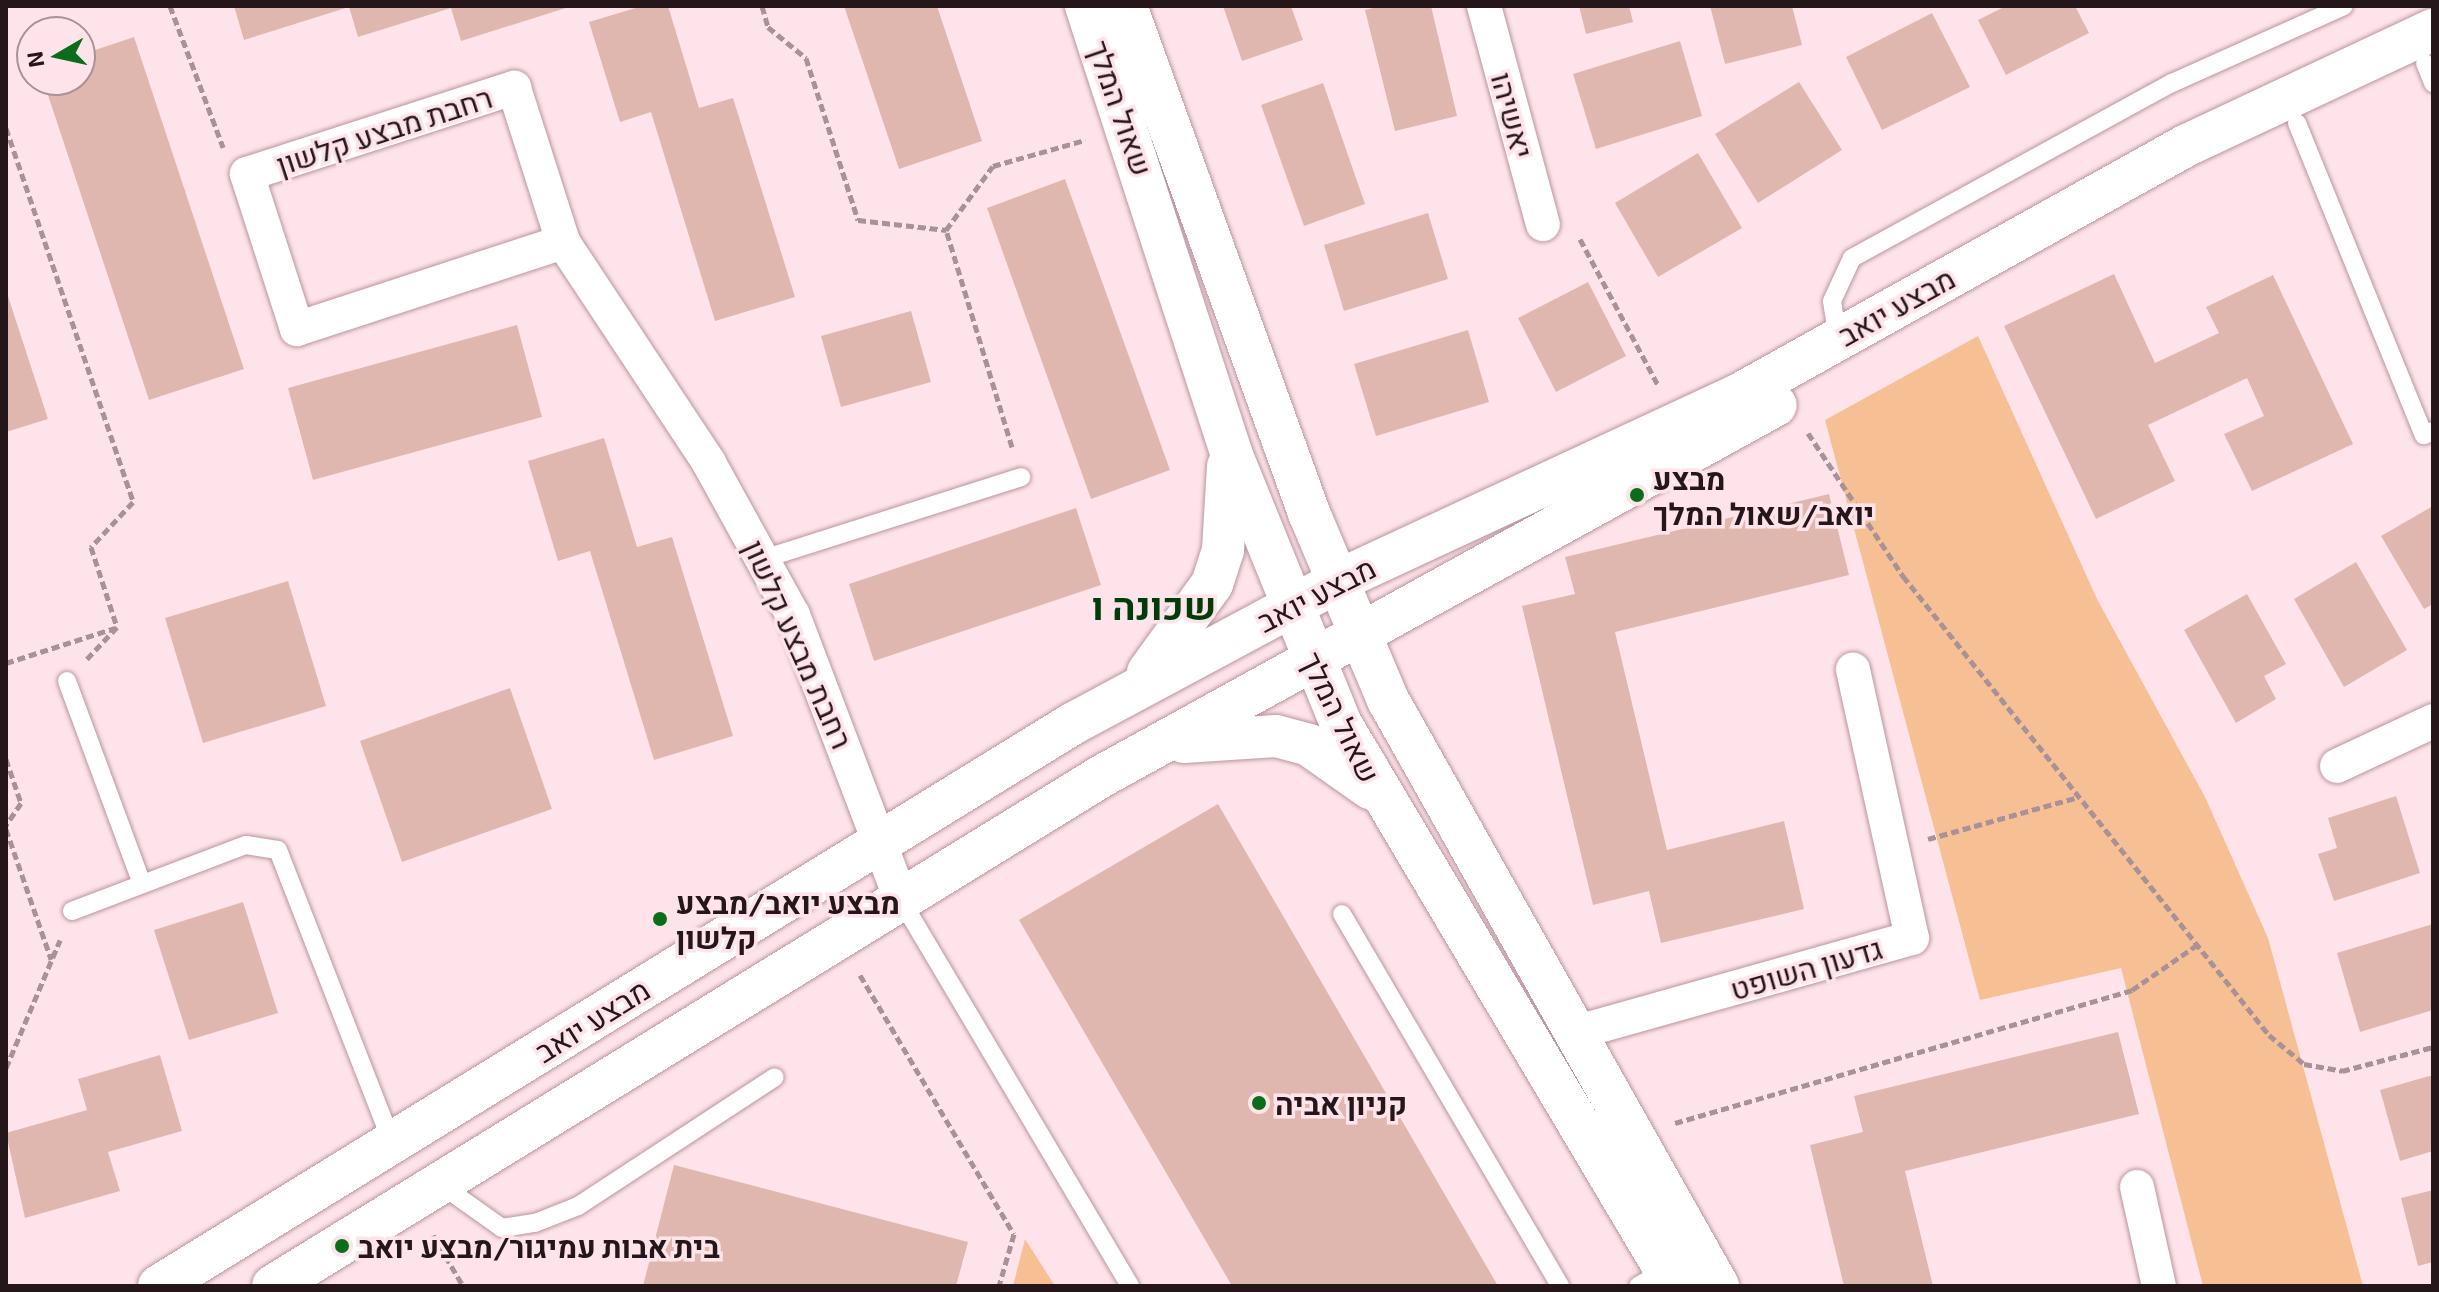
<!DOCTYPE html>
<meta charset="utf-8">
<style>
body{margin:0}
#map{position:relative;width:2439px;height:1292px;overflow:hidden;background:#fee4ea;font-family:"Exo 2",Heebo,sans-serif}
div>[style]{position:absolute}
.green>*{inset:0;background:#f6bf94}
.building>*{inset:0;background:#dfb7af}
.path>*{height:5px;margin-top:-2.5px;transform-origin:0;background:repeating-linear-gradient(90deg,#a89297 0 8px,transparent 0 12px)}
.roads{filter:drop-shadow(0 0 2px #bb949e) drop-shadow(0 0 2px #bb949e)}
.service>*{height:18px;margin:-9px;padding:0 9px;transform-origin:9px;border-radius:9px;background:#fff}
.minor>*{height:34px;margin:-17px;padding:0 17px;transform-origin:17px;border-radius:17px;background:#fff}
.tertiary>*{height:42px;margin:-21px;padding:0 21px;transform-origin:21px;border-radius:21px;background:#fff}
.dots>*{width:22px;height:22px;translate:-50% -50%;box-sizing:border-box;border:4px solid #fee4ea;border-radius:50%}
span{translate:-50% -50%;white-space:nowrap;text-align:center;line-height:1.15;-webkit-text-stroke:7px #fee4ea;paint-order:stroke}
.street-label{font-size:30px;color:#25161a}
.poi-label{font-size:30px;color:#25161a;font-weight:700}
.left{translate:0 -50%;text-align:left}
.district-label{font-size:38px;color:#003c07;font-weight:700}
.frame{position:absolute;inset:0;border:8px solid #25161a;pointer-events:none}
.north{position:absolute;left:16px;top:16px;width:80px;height:80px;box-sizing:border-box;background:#fee4ea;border:2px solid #a79297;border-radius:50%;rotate:261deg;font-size:22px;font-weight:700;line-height:32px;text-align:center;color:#25161a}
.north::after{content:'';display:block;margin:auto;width:28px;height:36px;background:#0a6d1a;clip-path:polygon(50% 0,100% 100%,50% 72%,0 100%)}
</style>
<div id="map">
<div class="green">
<div style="clip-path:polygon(1978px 336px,2097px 599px,2205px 797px,2268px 938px,2363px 1286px,2203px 1286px,2121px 968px,1980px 1000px,1825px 420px)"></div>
<div style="clip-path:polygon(1025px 1239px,1055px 1286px,1013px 1286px)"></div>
</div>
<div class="building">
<div style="clip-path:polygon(234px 6px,569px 6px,569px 7px,461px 41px,451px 8px,358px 37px,349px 7px,244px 40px)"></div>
<div style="clip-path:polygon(642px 6px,668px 6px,699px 108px,733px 98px,795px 297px,715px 321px,651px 112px,620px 122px,589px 22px)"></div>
<div style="clip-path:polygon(844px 6px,937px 6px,982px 141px,899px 169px)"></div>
<div style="clip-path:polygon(1223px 6px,1291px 6px,1303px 40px,1242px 61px)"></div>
<div style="clip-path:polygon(1381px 6px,1431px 6px,1457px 116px,1395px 131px,1365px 10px)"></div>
<div style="clip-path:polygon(1579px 6px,1629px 6px,1633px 22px,1586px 34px)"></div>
<div style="clip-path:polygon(1710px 6px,1792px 6px,1802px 45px,1725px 64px)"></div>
<div style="clip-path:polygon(2006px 6px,2075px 6px,2089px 33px,2006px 75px,1978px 20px)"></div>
<div style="clip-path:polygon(1932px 13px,1970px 87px,1882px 130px,1846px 57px)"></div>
<div style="clip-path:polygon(134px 37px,244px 369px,149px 400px,43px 80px,80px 80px,80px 55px)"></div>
<div style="clip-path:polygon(1680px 41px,1702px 116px,1596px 149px,1573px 74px)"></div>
<div style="clip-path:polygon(1799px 82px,1842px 150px,1758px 203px,1715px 134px)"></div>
<div style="clip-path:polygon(1323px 83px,1365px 204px,1304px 226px,1261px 105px)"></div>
<div style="clip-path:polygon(1698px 153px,1742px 228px,1658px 277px,1615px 203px)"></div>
<div style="clip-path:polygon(1065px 179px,1170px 470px,1091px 499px,987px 208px)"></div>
<div style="clip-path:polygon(1428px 213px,1448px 279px,1344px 311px,1324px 245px)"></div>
<div style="clip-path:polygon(2114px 274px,2155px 363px,2219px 333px,2206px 307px,2273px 275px,2353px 444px,2252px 491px,2224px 434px,2264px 416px,2247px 378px,2148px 425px,2175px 481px,2096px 519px,2004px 326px)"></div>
<div style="clip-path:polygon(1588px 282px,1626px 356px,1556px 392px,1518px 318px)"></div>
<div style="clip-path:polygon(6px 290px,48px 419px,6px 432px)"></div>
<div style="clip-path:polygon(911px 311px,931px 382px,841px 407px,821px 336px)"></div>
<div style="clip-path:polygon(517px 325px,542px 417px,313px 480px,288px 388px)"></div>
<div style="clip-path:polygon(1468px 330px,1489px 402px,1376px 436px,1354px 364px)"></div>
<div style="clip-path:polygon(604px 438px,637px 547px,672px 537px,733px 736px,654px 760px,590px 551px,558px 561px,528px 461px)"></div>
<div style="clip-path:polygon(1829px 494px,1849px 575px,1615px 632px,1667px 850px,1784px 821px,1804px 909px,1661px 943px,1649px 891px,1593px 905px,1522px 606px,1575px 594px,1565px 557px)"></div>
<div style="clip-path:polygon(2433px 506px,2433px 604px,2424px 609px,2381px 536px)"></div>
<div style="clip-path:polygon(1076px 508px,1101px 585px,874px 661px,849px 584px)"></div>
<div style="clip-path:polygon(2356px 562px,2407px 650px,2344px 687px,2294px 599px)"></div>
<div style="clip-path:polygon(288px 581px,326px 706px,203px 743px,165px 618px)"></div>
<div style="clip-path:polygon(2247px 594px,2286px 664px,2264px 676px,2276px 699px,2236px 723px,2184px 630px)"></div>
<div style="clip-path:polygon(510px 688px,552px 809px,402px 862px,360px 741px)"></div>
<div style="clip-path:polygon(2396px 796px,2420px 873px,2334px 901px,2318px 854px,2337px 848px,2328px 818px)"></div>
<div style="clip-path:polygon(1218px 804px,1498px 1286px,1232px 1286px,1019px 920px)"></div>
<div style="clip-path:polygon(243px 902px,278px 1013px,189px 1040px,154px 930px)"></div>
<div style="clip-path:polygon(2433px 924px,2433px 1010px,2360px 1032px,2337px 953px)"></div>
<div style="clip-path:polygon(2118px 1032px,2139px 1114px,1905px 1171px,1933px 1286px,1844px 1286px,1810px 1145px,1863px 1132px,1854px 1096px)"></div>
<div style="clip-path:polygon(160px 1055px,182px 1131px,108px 1152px,120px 1191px,25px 1218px,6px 1133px,87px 1110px,78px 1079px)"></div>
<div style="clip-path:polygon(2433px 1075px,2433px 1151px,2400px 1161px,2380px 1090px)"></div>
<div style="clip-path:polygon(674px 1165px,968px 1242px,956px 1286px,643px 1286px)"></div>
<div style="clip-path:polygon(2433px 1190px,2433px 1262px,2418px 1266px,2401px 1198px)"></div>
</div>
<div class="path">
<div style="left:170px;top:6px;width:151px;rotate:69.4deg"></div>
<div style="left:762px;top:6px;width:22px;rotate:74deg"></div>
<div style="left:768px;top:27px;width:49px;rotate:39.2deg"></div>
<div style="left:806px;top:58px;width:170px;rotate:72.2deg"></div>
<div style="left:858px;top:220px;width:89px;rotate:6.5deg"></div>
<div style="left:6px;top:128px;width:395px;rotate:71.2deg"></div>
<div style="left:133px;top:502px;width:62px;rotate:133deg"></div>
<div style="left:91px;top:547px;width:84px;rotate:72deg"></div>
<div style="left:117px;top:627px;width:45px;rotate:133.2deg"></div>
<div style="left:1580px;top:239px;width:166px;rotate:61.9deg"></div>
<div style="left:1808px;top:433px;width:172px;rotate:56.4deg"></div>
<div style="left:1903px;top:576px;width:587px;rotate:51.43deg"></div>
<div style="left:2269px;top:1035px;width:45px;rotate:39.6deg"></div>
<div style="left:2304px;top:1064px;width:39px;rotate:10deg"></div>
<div style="left:2342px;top:1071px;width:94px;rotate:-14.8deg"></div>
<div style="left:1012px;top:447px;width:227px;rotate:-106.9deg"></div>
<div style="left:946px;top:230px;width:79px;rotate:-53.7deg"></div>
<div style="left:993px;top:166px;width:96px;rotate:-15.8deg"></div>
<div style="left:6px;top:663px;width:114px;rotate:-17.8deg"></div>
<div style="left:6px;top:759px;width:46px;rotate:71.2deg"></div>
<div style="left:21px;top:803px;width:27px;rotate:124deg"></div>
<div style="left:6px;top:829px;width:138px;rotate:70.9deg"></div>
<div style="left:1928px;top:839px;width:156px;rotate:-15.6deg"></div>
<div style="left:860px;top:975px;width:301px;rotate:59.3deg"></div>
<div style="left:1014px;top:1234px;width:54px;rotate:106.1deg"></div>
<div style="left:6px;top:1068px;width:139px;rotate:-67.1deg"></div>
<div style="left:1675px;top:1123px;width:476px;rotate:-16.2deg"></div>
<div style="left:2132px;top:990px;width:79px;rotate:-34.7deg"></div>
<div style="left:433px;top:1235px;width:59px;rotate:59.5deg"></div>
</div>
<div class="roads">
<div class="service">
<div style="left:2425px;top:63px;width:22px;rotate:68deg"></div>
<div style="left:2297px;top:123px;width:337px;rotate:67.9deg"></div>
<div style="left:2424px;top:435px;width:10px;rotate:-24deg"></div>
<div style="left:1838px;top:339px;width:38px;rotate:-99deg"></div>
<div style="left:1832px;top:301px;width:47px;rotate:-65.1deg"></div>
<div style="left:1852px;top:258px;width:365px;rotate:-28.7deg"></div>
<div style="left:2172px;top:83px;width:188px;rotate:-24.1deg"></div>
<div style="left:763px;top:559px;width:271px;rotate:-17.6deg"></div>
<div style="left:67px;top:681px;width:216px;rotate:69.7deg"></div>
<div style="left:901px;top:900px;width:449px;rotate:59.3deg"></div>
<div style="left:72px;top:911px;width:186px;rotate:-20.8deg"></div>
<div style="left:246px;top:845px;width:32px;rotate:9deg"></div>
<div style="left:278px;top:850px;width:313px;rotate:68.7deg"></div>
<div style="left:1342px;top:914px;width:431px;rotate:59.6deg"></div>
<div style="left:440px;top:1184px;width:76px;rotate:35.4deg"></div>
<div style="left:502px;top:1228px;width:33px;rotate:-9deg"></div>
<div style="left:535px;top:1223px;width:46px;rotate:-21.6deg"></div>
<div style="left:578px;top:1206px;width:235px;rotate:-33.2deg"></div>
<div style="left:1638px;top:1286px;width:32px;rotate:-30deg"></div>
</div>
<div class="minor">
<div style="left:1484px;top:6px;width:226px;rotate:74.9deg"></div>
<div style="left:563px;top:242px;width:280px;rotate:161.9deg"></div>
<div style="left:297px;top:329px;width:163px;rotate:-107.9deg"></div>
<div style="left:247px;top:174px;width:281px;rotate:-17.9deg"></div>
<div style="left:514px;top:88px;width:162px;rotate:72.3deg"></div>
<div style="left:563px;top:242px;width:265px;rotate:56.5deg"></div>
<div style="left:709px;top:463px;width:174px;rotate:61.1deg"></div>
<div style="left:793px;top:615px;width:305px;rotate:69.2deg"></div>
<div style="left:2337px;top:766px;width:106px;rotate:-25.1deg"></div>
<div style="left:1574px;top:1033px;width:351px;rotate:-15.7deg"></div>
<div style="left:1912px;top:938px;width:275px;rotate:-102.4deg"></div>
<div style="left:2137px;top:1187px;width:101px;rotate:77.5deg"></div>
</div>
<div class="tertiary">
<div style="left:1086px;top:6px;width:470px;rotate:72deg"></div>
<div style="left:1231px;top:453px;width:292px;rotate:67.9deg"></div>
<div style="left:1341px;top:724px;width:654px;rotate:59.28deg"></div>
<div style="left:1126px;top:6px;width:539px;rotate:70.15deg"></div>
<div style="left:1309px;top:513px;width:203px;rotate:67.1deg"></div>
<div style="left:1388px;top:700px;width:673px;rotate:60.61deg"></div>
<div style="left:1148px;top:672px;width:109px;rotate:-54deg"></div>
<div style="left:1212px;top:584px;width:36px;rotate:-72deg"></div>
<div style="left:1223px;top:550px;width:84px;rotate:-86.6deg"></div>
<div style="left:1184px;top:742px;width:92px;rotate:-3.7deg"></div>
<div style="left:1276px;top:736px;width:34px;rotate:15deg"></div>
<div style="left:1309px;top:745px;width:75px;rotate:35.2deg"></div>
<div style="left:159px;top:1286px;width:1072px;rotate:-31.61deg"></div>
<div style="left:1072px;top:724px;width:313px;rotate:-28.2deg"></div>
<div style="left:1348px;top:576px;width:432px;rotate:-24.9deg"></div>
<div style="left:1740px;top:394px;width:512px;rotate:-29.12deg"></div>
<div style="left:2187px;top:145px;width:272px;rotate:-25.1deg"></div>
<div style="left:273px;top:1286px;width:973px;rotate:-31.6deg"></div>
<div style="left:1102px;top:776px;width:769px;rotate:-28.83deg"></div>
</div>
</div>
<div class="dots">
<div style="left:1637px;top:495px;background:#0a6d1a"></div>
<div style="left:660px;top:919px;background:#0a6d1a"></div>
<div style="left:1259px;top:1103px;background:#0a6d1a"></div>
<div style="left:342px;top:1246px;background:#0a6d1a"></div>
</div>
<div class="street-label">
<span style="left:1121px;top:108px;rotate:71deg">שאול המלך</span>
<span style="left:1513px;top:115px;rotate:75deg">יאשיהו</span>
<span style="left:384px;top:130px;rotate:-18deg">רחבת מבצע קלשון</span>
<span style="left:1896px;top:306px;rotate:-29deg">מבצע יואב</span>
<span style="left:1316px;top:594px;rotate:-27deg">מבצע יואב</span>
<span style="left:799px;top:644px;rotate:66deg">רחבת מבצע קלשון</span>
<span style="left:1341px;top:717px;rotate:64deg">שאול המלך</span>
<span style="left:1806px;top:968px;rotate:-16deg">גדעון השופט</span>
<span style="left:592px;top:1020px;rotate:-32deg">מבצע יואב</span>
</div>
<div class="poi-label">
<span class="left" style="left:1653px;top:495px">מבצע<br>יואב/שאול המלך</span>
<span class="left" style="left:676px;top:919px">מבצע יואב/מבצע<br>קלשון</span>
<span class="left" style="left:1275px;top:1103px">קניון אביה</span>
<span class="left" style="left:358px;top:1246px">בית אבות עמיגור/מבצע יואב</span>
</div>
<div class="district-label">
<span style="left:1154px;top:606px">שכונה ו</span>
</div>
<div class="frame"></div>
<div class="north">N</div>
</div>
